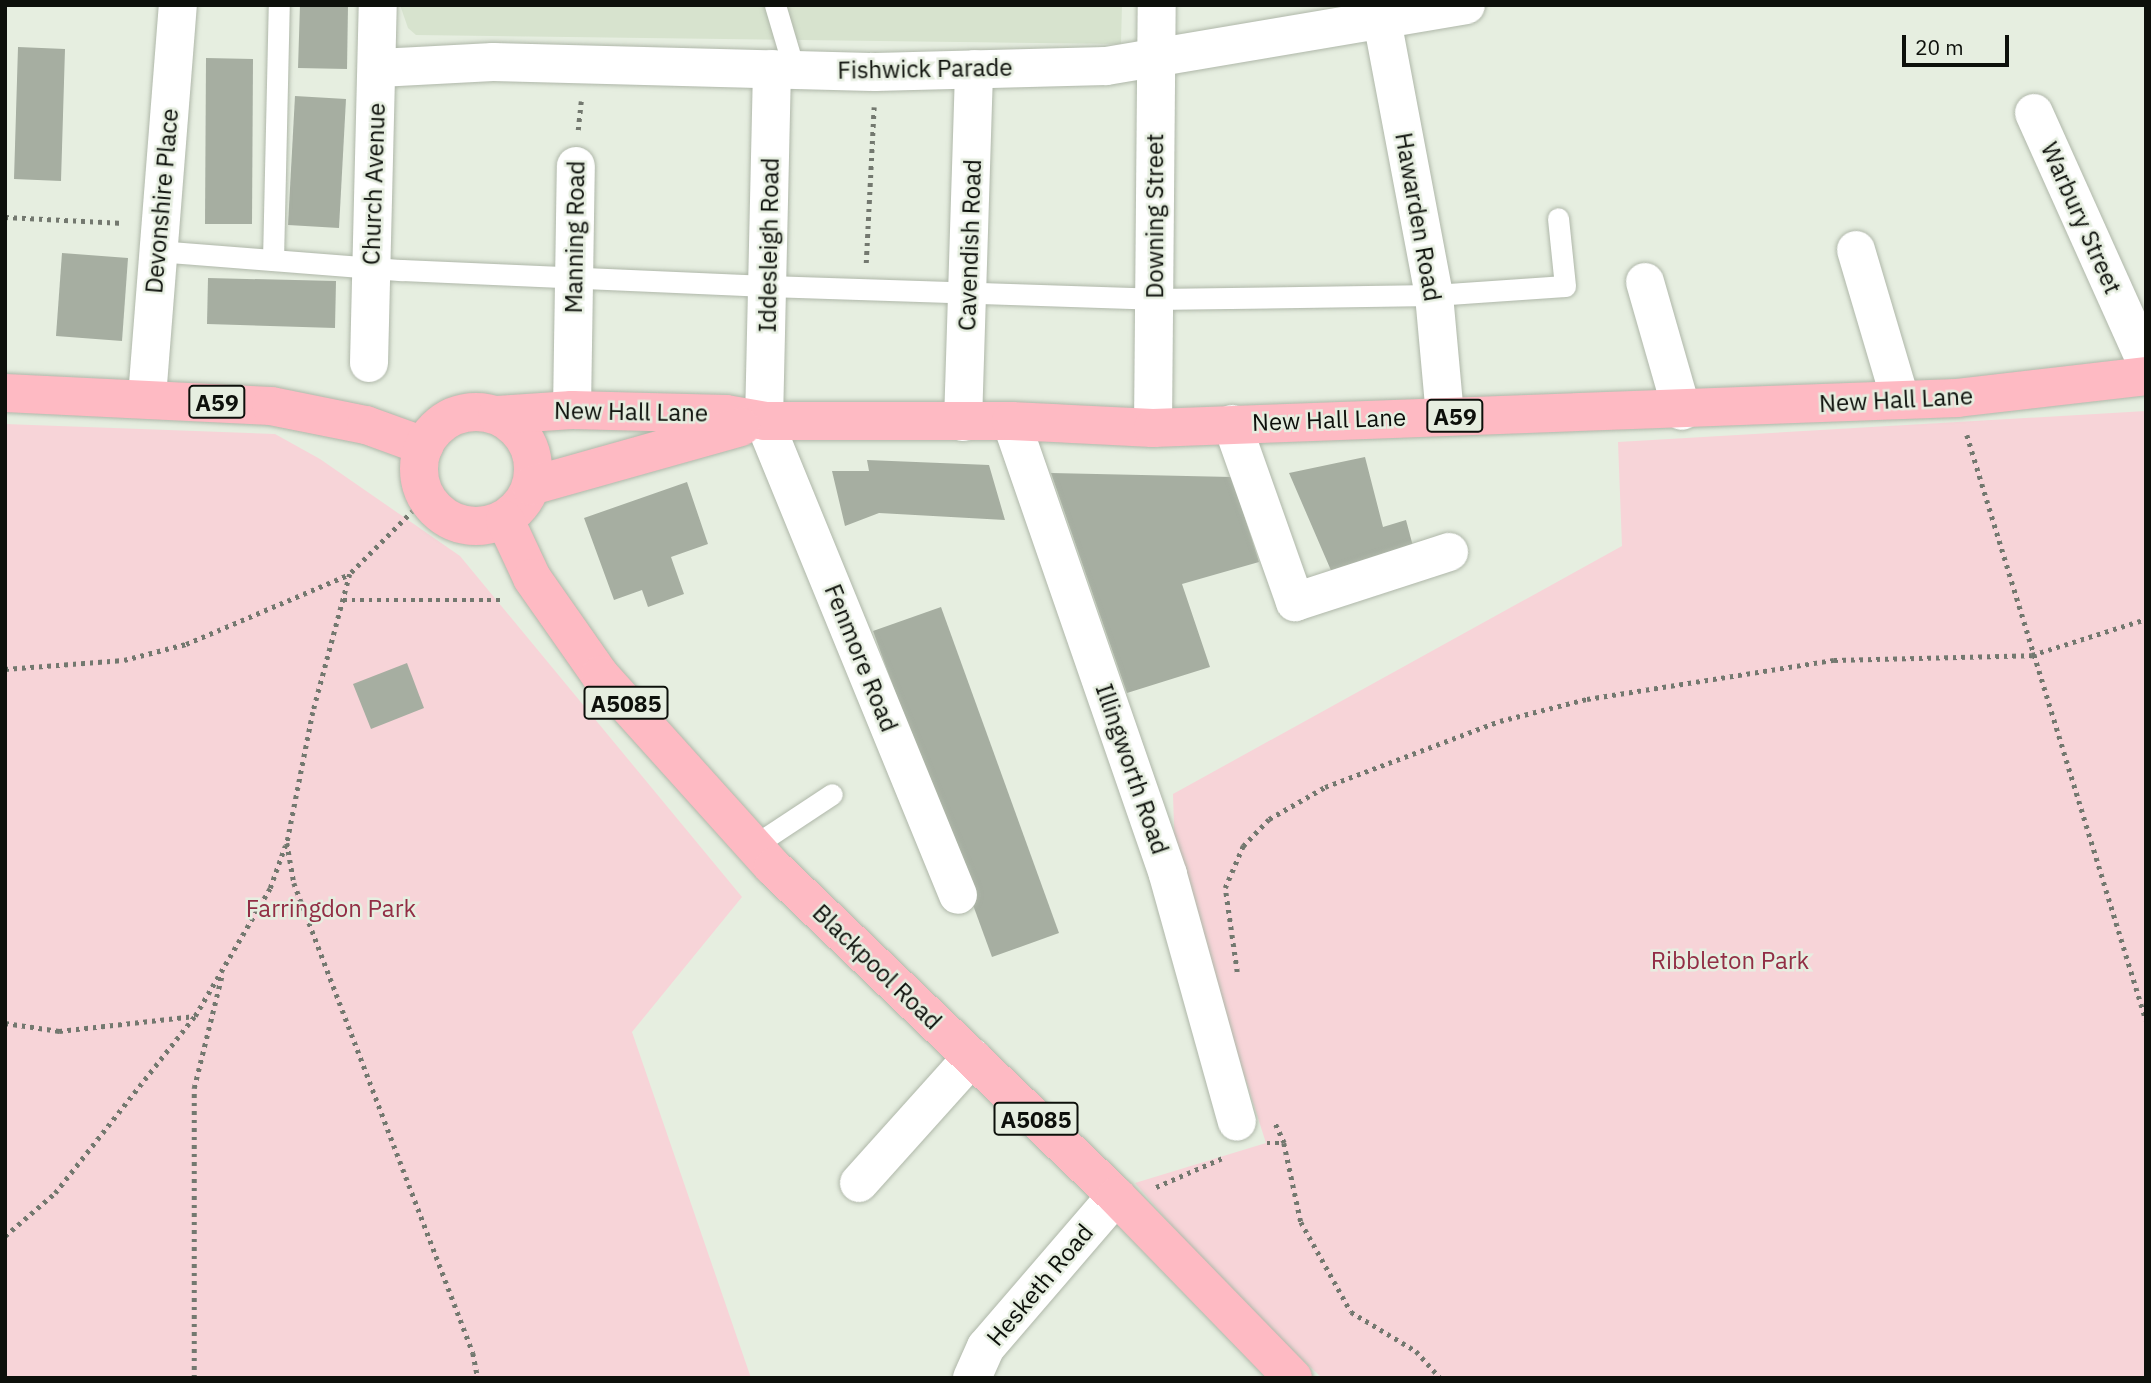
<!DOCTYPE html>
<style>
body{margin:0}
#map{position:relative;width:2151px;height:1383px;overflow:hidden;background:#e6eee0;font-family:"IBM Plex Sans",sans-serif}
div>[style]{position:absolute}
.built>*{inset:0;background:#d7e3ce}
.green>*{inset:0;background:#f7d4d8}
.building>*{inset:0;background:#a6aea1}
.path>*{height:4.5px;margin-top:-2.25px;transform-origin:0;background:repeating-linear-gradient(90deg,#73786f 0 3.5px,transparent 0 8.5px)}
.roads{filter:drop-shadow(0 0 2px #afb7a9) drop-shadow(0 0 2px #afb7a9)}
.service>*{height:21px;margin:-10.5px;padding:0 10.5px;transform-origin:10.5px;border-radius:10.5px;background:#fff}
.minor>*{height:38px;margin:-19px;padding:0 19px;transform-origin:19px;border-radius:19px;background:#fff}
.trunk>*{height:38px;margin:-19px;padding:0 19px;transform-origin:19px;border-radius:19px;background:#febac3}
.trunk>.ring{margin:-19px;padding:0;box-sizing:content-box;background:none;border:38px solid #febac3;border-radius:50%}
span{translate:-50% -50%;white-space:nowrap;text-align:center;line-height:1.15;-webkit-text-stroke:5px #e6eee0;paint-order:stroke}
.shield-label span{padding:2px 5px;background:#e6eee0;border:2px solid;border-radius:5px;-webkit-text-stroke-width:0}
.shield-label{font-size:23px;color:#0d100b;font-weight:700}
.street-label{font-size:24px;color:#0d100b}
.park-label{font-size:24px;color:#922e45}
.frame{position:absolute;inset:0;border:7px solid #0d100b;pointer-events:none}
.scale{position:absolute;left:1902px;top:35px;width:107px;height:32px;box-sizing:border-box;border:4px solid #0d100b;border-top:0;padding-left:9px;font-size:21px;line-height:24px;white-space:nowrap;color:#0d100b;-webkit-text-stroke:5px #e6eee0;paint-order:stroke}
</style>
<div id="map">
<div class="built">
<div style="clip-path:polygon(400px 5px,1122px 5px,1121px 44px,416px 35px,408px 28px)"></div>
</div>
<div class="green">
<div style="clip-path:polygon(2146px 411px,2146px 1378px,1322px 1378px,1223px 1284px,1135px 1183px,1266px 1143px,1175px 859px,1173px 794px,1622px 546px,1618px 442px)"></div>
<div style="clip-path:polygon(5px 424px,275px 434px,320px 459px,460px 556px,742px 897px,632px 1032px,751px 1378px,5px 1378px)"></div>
</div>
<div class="building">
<div style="clip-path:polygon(300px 5px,348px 5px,347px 69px,298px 68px)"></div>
<div style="clip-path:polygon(18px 47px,65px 49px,61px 181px,14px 179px)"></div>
<div style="clip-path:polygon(206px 58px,253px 59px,252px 224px,205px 224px)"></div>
<div style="clip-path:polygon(295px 96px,346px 99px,339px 228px,288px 225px)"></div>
<div style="clip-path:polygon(62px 253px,128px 258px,122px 341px,56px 336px)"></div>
<div style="clip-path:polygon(208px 278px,336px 281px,335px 328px,207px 324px)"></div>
<div style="clip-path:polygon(1365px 457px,1383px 527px,1406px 520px,1414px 550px,1333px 575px,1289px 473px)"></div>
<div style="clip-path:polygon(867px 460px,989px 465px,1005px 520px,879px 513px,845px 526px,832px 471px,869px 471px)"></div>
<div style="clip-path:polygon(1051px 473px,1232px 477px,1259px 562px,1182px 584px,1210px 667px,1127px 693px)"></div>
<div style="clip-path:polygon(687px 482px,708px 544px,671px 557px,684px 594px,648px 607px,642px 590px,614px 600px,584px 518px)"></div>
<div style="clip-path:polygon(941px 607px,1059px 933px,992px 957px,873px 631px)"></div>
<div style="clip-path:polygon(407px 663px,424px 708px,371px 729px,353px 684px)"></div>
</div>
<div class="path">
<div style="left:578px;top:130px;width:29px;rotate:-84deg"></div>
<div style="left:5px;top:217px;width:119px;rotate:2.9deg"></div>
<div style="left:866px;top:263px;width:156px;rotate:-87.1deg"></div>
<div style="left:1967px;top:435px;width:612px;rotate:72.99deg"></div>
<div style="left:426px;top:498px;width:107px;rotate:135deg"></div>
<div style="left:350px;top:574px;width:143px;rotate:105deg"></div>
<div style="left:313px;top:712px;width:134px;rotate:101.2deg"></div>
<div style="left:287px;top:843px;width:41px;rotate:80.1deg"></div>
<div style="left:294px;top:883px;width:503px;rotate:69.15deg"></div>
<div style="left:473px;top:1353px;width:25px;rotate:79deg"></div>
<div style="left:343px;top:600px;width:159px"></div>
<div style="left:5px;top:669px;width:119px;rotate:-4.3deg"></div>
<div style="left:124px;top:660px;width:64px;rotate:-14.5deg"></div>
<div style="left:186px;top:644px;width:178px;rotate:-23.1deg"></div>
<div style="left:1237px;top:972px;width:85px;rotate:-98.1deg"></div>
<div style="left:1225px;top:888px;width:46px;rotate:-66.8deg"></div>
<div style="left:1243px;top:846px;width:37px;rotate:-46deg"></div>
<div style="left:1269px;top:819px;width:64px;rotate:-29.7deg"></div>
<div style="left:1325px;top:787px;width:187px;rotate:-20.7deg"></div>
<div style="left:1500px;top:721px;width:90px;rotate:-14.2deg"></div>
<div style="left:1587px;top:699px;width:250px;rotate:-9deg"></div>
<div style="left:1834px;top:660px;width:198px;rotate:-1.4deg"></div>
<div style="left:2032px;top:655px;width:120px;rotate:-17.5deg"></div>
<div style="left:5px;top:1023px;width:55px;rotate:8.4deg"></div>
<div style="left:59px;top:1031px;width:137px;rotate:-6.3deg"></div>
<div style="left:195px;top:1016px;width:148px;rotate:-59.6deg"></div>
<div style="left:270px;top:888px;width:45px;rotate:-70.3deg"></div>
<div style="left:1267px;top:1143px;width:17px"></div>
<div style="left:1284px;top:1143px;width:21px;rotate:-115deg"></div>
<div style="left:1284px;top:1143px;width:81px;rotate:77.9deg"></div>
<div style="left:1301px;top:1222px;width:103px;rotate:60.9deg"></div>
<div style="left:1351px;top:1312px;width:76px;rotate:31deg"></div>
<div style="left:1416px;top:1351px;width:36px;rotate:48deg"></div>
<div style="left:1156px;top:1187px;width:75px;rotate:-23.5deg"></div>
<div style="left:5px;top:1236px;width:66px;rotate:-40.7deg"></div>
<div style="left:55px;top:1193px;width:226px;rotate:-51.7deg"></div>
<div style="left:194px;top:1378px;width:290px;rotate:-90deg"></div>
<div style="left:194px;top:1088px;width:116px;rotate:-76.1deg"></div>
</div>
<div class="roads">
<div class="service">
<div style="left:775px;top:5px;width:67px;rotate:73.5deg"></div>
<div style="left:158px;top:251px;width:244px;rotate:4.5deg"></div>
<div style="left:401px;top:270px;width:367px;rotate:2.5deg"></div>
<div style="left:768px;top:286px;width:386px;rotate:1.9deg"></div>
<div style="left:1154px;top:299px;width:280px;rotate:-0.8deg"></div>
<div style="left:1434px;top:295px;width:131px;rotate:-3.9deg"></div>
<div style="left:1565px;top:286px;width:68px;rotate:-95.9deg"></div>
<div style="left:273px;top:260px;width:255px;rotate:-88.7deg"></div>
<div style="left:755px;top:845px;width:92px;rotate:-33.5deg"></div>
</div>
<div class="minor">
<div style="left:1382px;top:20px;width:280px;rotate:79.3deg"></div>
<div style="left:1434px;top:295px;width:121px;rotate:84.8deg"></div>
<div style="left:379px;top:68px;width:114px;rotate:-3deg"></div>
<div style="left:493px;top:62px;width:382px;rotate:1.5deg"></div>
<div style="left:875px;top:72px;width:231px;rotate:-1.5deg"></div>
<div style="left:1106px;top:66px;width:365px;rotate:-9.6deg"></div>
<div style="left:772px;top:69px;width:352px;rotate:91.3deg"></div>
<div style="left:764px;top:421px;width:512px;rotate:67.74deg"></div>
<div style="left:2034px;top:113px;width:273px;rotate:65.8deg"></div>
<div style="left:1856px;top:250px;width:155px;rotate:73.5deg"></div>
<div style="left:1645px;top:282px;width:134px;rotate:74deg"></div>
<div style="left:369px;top:363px;width:358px;rotate:-88.6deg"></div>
<div style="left:147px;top:397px;width:393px;rotate:-85.5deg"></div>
<div style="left:572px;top:410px;width:244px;rotate:-89.1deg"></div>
<div style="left:1011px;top:421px;width:480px;rotate:70.9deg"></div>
<div style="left:1168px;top:875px;width:256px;rotate:74.4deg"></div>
<div style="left:963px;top:422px;width:353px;rotate:-88.2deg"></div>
<div style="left:1232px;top:424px;width:189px;rotate:70.5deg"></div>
<div style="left:1295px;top:602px;width:162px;rotate:-18deg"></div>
<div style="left:1153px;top:428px;width:423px;rotate:-89.5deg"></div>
<div style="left:859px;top:1183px;width:169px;rotate:-48.1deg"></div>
<div style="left:972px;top:1378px;width:34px;rotate:-66deg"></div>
<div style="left:986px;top:1347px;width:199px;rotate:-49.3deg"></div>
</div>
<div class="trunk">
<div style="left:5px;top:393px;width:266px;rotate:2.8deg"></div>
<div style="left:271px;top:406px;width:97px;rotate:11.3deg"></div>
<div style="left:366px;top:425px;width:62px;rotate:19.9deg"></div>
<div class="ring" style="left:419px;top:412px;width:76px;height:76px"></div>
<div style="left:497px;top:415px;width:75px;rotate:-3.8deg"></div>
<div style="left:572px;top:410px;width:154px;rotate:1.5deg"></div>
<div style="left:726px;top:414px;width:39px;rotate:10deg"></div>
<div style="left:764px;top:421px;width:247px"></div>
<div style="left:1011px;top:421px;width:142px;rotate:2.8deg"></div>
<div style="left:1153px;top:428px;width:805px;rotate:-2.14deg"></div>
<div style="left:1957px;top:398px;width:190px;rotate:-6.6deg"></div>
<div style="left:531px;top:486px;width:218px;rotate:-15.7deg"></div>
<div style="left:505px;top:520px;width:64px;rotate:65deg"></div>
<div style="left:532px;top:578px;width:118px;rotate:55deg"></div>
<div style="left:600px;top:675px;width:258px;rotate:48deg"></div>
<div style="left:773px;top:867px;width:475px;rotate:43.8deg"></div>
<div style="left:1116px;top:1196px;width:254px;rotate:45.8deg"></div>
</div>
</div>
<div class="shield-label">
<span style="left:217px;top:402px">A59</span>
<span style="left:1455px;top:416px">A59</span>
<span style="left:626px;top:703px">A5085</span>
<span style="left:1036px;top:1119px">A5085</span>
</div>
<div class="street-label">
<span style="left:925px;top:69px;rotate:-1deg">Fishwick Parade</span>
<span style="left:374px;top:184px;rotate:-88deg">Church Avenue</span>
<span style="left:162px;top:201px;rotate:-85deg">Devonshire Place</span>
<span style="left:1155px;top:216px;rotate:-90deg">Downing Street</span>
<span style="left:1418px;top:217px;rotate:80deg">Hawarden Road</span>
<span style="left:2081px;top:218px;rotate:66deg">Warbury Street</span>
<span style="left:575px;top:237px;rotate:-89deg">Manning Road</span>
<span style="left:769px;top:245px;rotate:-89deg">Iddesleigh Road</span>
<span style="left:970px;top:245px;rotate:-88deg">Cavendish Road</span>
<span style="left:1896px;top:400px;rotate:-3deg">New Hall Lane</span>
<span style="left:631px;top:412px;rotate:1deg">New Hall Lane</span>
<span style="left:1329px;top:420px;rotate:-2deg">New Hall Lane</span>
<span style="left:861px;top:658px;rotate:68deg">Fenmore Road</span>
<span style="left:1132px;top:769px;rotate:71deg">Illingworth Road</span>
<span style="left:877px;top:967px;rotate:44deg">Blackpool Road</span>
<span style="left:1040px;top:1285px;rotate:-50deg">Hesketh Road</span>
</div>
<div class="park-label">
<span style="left:331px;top:909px">Farringdon Park</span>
<span style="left:1730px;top:961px">Ribbleton Park</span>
</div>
<div class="frame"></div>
<div class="scale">20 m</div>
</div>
